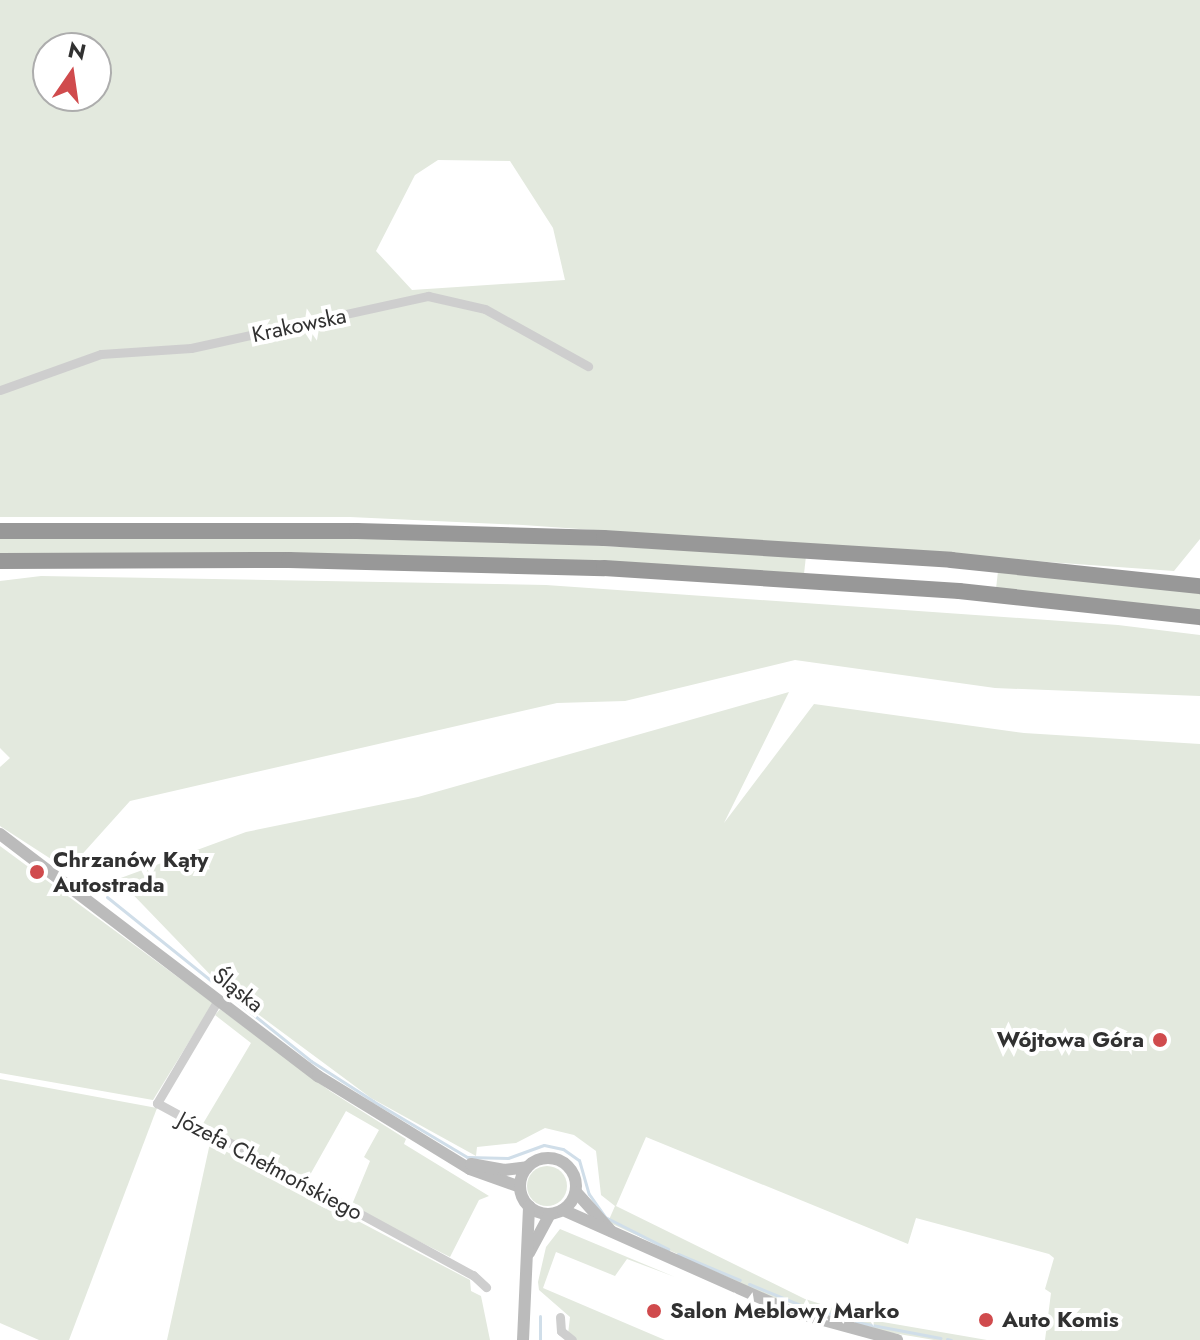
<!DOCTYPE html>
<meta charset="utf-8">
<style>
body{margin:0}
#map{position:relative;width:1200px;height:1340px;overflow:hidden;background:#fff;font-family:Jost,sans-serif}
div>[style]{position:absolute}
.green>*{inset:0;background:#e3e9de}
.round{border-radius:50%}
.stream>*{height:3px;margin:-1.5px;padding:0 1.5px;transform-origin:1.5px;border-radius:1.5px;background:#d0dee9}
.street>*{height:9px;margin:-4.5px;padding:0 4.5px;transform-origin:4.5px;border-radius:4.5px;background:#cecece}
.secondary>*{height:12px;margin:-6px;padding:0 6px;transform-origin:6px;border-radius:6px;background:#bbb}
.secondary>.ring{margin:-6px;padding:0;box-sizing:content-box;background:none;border:12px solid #bbb;border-radius:50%}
.highway>*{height:16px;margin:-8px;padding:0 8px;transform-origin:8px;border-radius:8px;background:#989898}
.dots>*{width:22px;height:22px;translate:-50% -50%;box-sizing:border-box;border:4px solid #fff;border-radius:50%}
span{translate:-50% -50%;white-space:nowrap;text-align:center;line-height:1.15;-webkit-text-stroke:8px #fff;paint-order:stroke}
.street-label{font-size:22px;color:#313131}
.poi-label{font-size:22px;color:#313131;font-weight:700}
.left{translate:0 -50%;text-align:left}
.right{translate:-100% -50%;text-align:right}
.north{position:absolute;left:32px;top:32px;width:80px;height:80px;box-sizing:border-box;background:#fff;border:2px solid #adadad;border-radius:50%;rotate:13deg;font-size:22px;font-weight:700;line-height:32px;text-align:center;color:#313131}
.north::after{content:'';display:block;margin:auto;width:28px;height:36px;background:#d04b4d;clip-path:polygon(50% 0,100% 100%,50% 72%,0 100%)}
</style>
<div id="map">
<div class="green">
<div style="clip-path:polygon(evenodd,0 0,1200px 0,1200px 539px,1174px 571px,523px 525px,350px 517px,0 517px,0 0,48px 48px,96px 48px,96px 96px,48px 96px,48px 48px,0 0,438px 160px,510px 161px,553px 228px,565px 280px,412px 290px,376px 251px,415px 175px,438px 160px)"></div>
<div style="clip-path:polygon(332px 537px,523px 542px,806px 556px,804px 574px,0 554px,0 538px)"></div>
<div style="clip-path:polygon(998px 571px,1200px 593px,1200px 611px,996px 589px)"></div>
<div style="clip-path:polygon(41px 576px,546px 585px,1118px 625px,1200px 635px,1200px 696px,995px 688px,795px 660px,625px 701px,557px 703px,130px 801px,68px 870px,0 826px,0 767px,10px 758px,0 748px,0 581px)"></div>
<div style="clip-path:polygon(789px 692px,724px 823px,814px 704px,1024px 733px,1200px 744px,1200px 1340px,1045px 1340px,1051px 1293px,1045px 1289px,1054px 1258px,1049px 1254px,916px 1218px,908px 1244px,646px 1137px,616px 1206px,805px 1299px,871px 1320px,987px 1340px,934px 1340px,887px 1332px,773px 1298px,608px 1222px,615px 1206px,601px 1195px,596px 1151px,574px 1135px,545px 1128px,516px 1143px,477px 1147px,476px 1156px,371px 1098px,224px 989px,118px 879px,246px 832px,418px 797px)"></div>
<div style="clip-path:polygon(0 846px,213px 1003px,153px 1100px,0 1073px)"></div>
<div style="clip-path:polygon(220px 1009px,330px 1091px,406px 1139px,404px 1144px,489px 1196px,479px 1200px,450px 1257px,351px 1207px,370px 1161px,364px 1157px,379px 1130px,346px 1111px,306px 1182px,201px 1127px,251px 1043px,215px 1015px)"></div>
<div style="clip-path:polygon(0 1079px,157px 1108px,69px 1340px,39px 1340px,0 1323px)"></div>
<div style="clip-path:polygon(210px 1143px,470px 1280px,471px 1291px,481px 1296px,490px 1340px,167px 1340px)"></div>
<div class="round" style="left:527px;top:1166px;width:40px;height:40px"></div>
<div style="clip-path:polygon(560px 1229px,675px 1277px,627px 1259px,615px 1276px,556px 1252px,543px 1288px,665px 1340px,576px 1340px,568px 1334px,570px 1317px,539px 1290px,538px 1282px,546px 1247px)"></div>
</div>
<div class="stream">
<div style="left:107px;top:897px;width:262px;rotate:38.8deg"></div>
<div style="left:311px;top:1061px;width:74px;rotate:32.8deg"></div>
<div style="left:373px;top:1101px;width:109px;rotate:30.8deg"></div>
<div style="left:467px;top:1157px;width:41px;rotate:1.4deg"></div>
<div style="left:508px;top:1158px;width:38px;rotate:-20deg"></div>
<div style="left:544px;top:1145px;width:19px;rotate:12deg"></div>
<div style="left:563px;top:1149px;width:19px;rotate:35deg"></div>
<div style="left:579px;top:1160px;width:35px;rotate:74deg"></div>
<div style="left:589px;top:1194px;width:28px;rotate:55deg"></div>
<div style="left:605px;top:1217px;width:71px;rotate:26.9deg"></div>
<div style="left:678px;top:1254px;width:67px;rotate:22.8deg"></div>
<div style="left:749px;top:1284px;width:58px;rotate:22.2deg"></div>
<div style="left:814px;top:1309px;width:38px;rotate:17deg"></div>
<div style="left:540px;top:1316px;width:24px;rotate:90deg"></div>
<div style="left:856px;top:1322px;width:86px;rotate:10.7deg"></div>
<div style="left:947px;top:1339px;width:4px;rotate:14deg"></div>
</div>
<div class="street">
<div style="left:0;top:390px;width:107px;rotate:-19.6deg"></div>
<div style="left:101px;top:354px;width:90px;rotate:-3.8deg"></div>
<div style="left:191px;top:348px;width:243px;rotate:-12.4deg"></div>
<div style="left:428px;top:296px;width:58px;rotate:12.8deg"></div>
<div style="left:485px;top:309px;width:118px;rotate:29deg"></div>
<div style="left:218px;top:1000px;width:120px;rotate:120.6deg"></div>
<div style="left:157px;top:1103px;width:360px;rotate:28.6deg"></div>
<div style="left:473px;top:1275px;width:18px;rotate:43deg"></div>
<div style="left:560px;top:1317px;width:14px;rotate:86deg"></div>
<div style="left:561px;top:1331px;width:14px;rotate:39deg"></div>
</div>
<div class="secondary">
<div style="left:0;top:834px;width:400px;rotate:37.3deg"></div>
<div style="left:318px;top:1076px;width:178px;rotate:31.5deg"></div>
<div style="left:470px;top:1169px;width:53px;rotate:19.8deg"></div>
<div class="ring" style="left:520px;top:1158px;width:44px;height:44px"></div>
<div style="left:471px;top:1164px;width:34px;rotate:10deg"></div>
<div style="left:504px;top:1170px;width:23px;rotate:-7deg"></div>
<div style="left:576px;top:1192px;width:52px;rotate:48.1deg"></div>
<div style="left:563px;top:1210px;width:248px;rotate:24deg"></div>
<div style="left:790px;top:1311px;width:111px;rotate:15.2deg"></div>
<div style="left:529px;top:1253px;width:44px;rotate:-61.7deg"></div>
<div style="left:523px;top:1340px;width:134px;rotate:-87.4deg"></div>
</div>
<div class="highway">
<div style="left:0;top:531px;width:357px"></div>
<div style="left:357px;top:531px;width:247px;rotate:1.6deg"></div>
<div style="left:604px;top:538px;width:348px;rotate:3.6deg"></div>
<div style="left:951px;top:560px;width:250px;rotate:6deg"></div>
<div style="left:0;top:561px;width:289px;rotate:-0.2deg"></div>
<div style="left:289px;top:560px;width:315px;rotate:1.5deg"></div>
<div style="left:604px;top:568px;width:356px;rotate:3.7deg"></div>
<div style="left:959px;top:591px;width:242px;rotate:6.2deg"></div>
</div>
<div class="dots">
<div style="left:37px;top:872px;background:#d04b4d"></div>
<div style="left:1160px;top:1040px;background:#d04b4d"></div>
<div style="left:654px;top:1311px;background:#d04b4d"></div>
<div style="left:986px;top:1320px;background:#d04b4d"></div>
</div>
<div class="street-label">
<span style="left:299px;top:325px;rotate:-12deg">Krakowska</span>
<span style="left:238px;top:990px;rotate:38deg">Śląska</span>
<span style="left:270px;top:1166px;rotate:28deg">Józefa Chełmońskiego</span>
</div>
<div class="poi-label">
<span class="left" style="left:53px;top:872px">Chrzanów Kąty<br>Autostrada</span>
<span class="right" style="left:1144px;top:1040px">Wójtowa Góra</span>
<span class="left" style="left:670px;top:1311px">Salon Meblowy Marko</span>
<span class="left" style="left:1002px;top:1320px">Auto Komis</span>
</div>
<div class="north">N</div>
</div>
